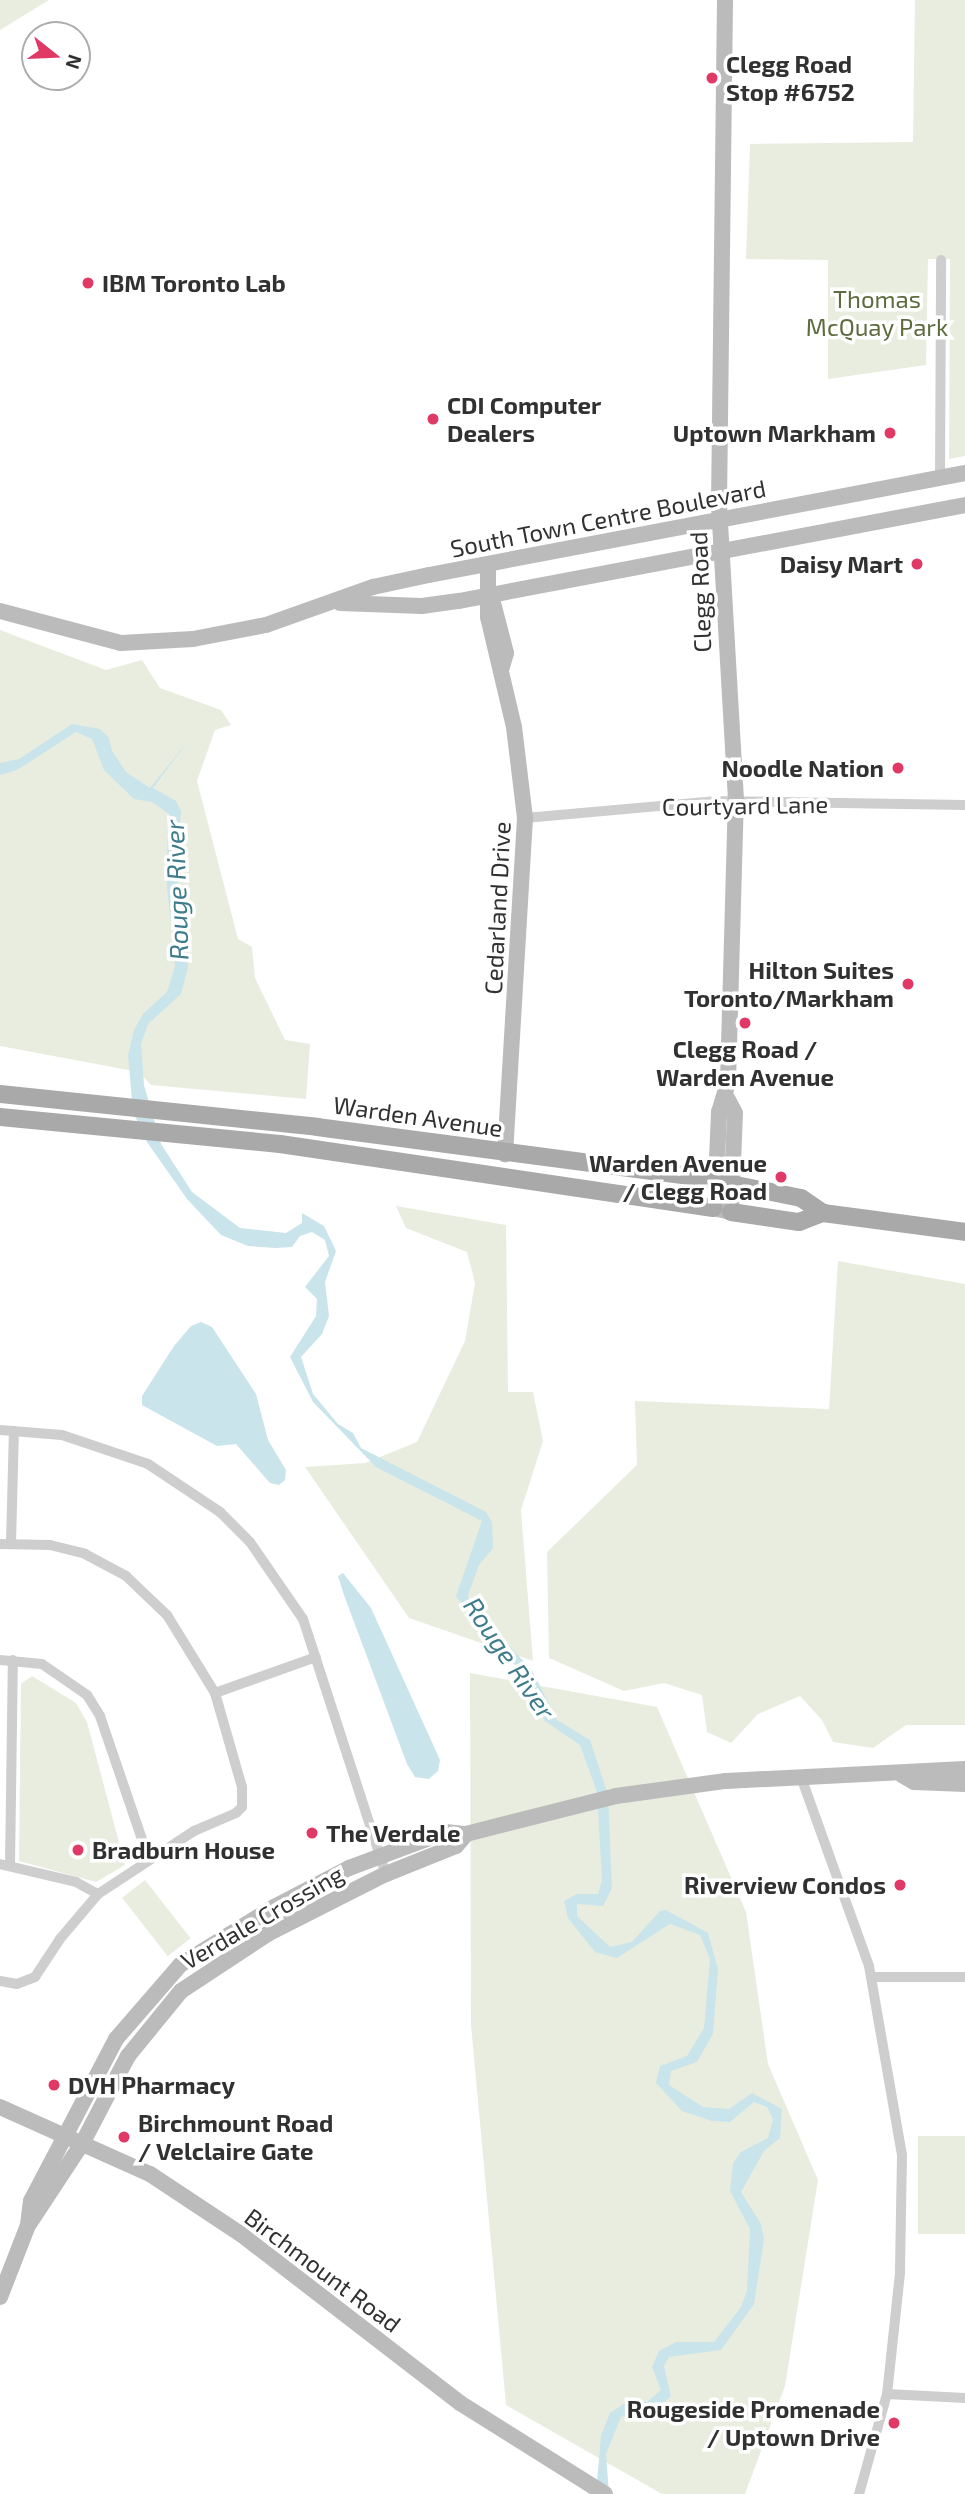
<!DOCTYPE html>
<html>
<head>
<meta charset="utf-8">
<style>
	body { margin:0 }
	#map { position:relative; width:965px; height:2494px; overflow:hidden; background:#fff; font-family:"Exo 2",sans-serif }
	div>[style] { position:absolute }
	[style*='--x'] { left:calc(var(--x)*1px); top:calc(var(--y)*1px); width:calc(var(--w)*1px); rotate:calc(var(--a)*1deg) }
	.green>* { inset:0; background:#e9eddf; transform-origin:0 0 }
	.water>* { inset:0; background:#c9e4ea }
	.street>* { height:10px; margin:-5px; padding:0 5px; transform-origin:5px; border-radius:5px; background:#cecece }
	.secondary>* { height:16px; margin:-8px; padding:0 8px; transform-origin:8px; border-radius:8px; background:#bbb }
	.primary>* { height:18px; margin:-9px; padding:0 9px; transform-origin:9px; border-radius:9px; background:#a9a9a9 }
	.dots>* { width:19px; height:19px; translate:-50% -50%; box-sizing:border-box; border:4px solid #fff; border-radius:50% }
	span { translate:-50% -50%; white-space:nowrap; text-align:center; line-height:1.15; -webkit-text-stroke:7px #fff; paint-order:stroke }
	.poi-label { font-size:24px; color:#313131; font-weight:700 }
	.left { translate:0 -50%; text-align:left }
	.right { translate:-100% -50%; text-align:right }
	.park-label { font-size:24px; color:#5c6c3e }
	.street-label { font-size:24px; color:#313131 }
	.water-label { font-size:26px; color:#3e7c8b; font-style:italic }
	.north { position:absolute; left:21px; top:21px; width:70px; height:70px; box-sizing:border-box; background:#fff; border:2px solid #adadad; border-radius:50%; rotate:108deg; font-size:19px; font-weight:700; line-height:28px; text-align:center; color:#313131 }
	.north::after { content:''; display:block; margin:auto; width:24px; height:32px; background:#e13966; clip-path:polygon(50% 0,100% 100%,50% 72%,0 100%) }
</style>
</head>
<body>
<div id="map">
	<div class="green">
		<div style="clip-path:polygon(0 0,49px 0,0 30px)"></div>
		<div style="clip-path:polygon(915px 0,965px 0,965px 456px,949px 459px,950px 259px,928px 259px,926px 365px,828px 379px,828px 260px,746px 259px,750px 144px,913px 142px)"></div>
		<div style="clip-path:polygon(0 630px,106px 670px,142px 660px,160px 688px,221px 710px,231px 725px,215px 730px,197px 781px,238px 939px,252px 947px,255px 978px,285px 1040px,310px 1044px,306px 1099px,151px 1085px,139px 1072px,0 1046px)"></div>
		<div style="clip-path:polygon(396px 1206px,506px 1225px,508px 1392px,533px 1392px,543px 1441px,521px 1510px,533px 1661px,409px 1618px,305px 1467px,365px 1463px,417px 1442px,465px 1341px,475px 1283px,467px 1252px,406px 1228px)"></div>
		<div style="clip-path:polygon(838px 1261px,965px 1284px,965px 1725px,906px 1725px,873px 1748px,833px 1742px,822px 1720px,800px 1696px,758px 1714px,731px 1743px,707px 1732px,702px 1695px,664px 1683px,624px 1691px,549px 1658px,547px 1552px,637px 1465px,635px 1401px,829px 1409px)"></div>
		<div style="clip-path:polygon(470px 1673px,657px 1707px,746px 1912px,768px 2064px,818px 2180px,785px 2386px,745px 2494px,662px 2494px,506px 2405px,471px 2025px)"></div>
		<div style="clip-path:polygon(32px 1676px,76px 1703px,87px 1722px,125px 1865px,96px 1882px,19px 1861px,21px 1684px)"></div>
		<div style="left:145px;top:1880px;width:74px;height:29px;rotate:52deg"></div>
		<div style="left:918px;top:2136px;width:47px;height:98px"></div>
	</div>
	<div class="water">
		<div style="clip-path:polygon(72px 724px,100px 729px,109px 738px,112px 751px,126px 772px,150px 788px,188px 741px,153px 788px,176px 801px,181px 811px,177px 869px,181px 907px,175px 926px,187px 925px,188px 967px,181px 994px,148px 1024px,141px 1044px,144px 1085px,161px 1144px,192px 1192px,240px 1228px,286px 1233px,302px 1223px,302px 1213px,324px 1226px,336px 1251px,325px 1282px,329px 1316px,322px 1334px,301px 1357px,313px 1394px,338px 1424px,353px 1433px,361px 1448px,486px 1512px,492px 1522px,493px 1548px,479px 1565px,468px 1595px,470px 1604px,532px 1670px,557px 1720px,590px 1740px,608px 1795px,612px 1888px,603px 1906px,577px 1904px,577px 1916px,610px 1947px,632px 1942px,660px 1911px,666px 1910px,708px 1933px,718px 1969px,713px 2034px,697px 2062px,671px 2071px,669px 2085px,703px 2107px,729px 2109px,752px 2093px,782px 2109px,780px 2138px,764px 2151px,741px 2192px,761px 2224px,764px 2239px,754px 2304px,721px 2350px,669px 2357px,664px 2366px,671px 2396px,655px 2411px,648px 2416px,629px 2413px,621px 2417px,606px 2454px,609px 2494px,597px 2482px,601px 2436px,610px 2413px,625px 2403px,647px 2402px,661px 2390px,652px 2367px,659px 2351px,676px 2342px,714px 2342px,741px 2307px,747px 2291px,750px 2229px,730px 2191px,733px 2163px,741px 2152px,768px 2138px,773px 2119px,767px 2107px,754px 2102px,730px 2122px,712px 2121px,682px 2111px,656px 2083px,660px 2066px,687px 2056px,704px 2028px,710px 1959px,700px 1935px,670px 1924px,617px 1958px,595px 1952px,568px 1918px,564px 1901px,577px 1894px,598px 1894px,602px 1880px,597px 1792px,580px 1745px,545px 1721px,521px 1670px,502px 1654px,456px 1596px,482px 1521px,376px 1467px,313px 1402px,290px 1357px,316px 1316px,317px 1299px,305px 1287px,329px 1256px,325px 1240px,312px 1232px,300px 1236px,292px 1247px,275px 1248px,248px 1246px,221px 1235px,187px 1199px,147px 1142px,133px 1112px,128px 1055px,134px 1030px,143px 1014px,167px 992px,175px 966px,166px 876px,169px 814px,152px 802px,134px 799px,104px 770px,92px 739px,76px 732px,17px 770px,0 775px,0 763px,19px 759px)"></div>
		<div style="clip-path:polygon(201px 1322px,212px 1327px,256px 1394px,268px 1440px,286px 1470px,285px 1480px,279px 1485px,270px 1483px,236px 1444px,217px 1446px,142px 1405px,142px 1396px,174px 1346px,191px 1326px)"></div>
		<div style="clip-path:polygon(343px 1573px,371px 1608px,440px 1760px,438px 1771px,429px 1779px,415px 1777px,407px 1764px,344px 1595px,338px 1576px)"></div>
	</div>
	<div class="street">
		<div style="--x:940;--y:477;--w:217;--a:-89.7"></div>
		<div style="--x:525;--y:818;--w:190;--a:-5.1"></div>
		<div style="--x:714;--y:801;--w:251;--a:0.9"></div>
		<div style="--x:713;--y:1208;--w:26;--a:-83"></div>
		<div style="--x:0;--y:1430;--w:62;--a:4.6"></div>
		<div style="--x:62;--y:1435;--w:91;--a:18.6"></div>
		<div style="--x:148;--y:1464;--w:87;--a:33.7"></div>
		<div style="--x:220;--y:1512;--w:42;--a:45"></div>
		<div style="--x:250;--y:1542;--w:93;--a:55.5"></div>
		<div style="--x:303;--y:1619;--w:268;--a:72"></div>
		<div style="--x:11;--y:1543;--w:112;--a:-88.5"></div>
		<div style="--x:0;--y:1544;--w:50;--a:1.1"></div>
		<div style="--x:50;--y:1545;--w:36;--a:14"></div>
		<div style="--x:85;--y:1554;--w:47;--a:28.2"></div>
		<div style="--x:126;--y:1576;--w:57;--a:43.6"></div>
		<div style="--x:167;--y:1615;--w:92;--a:58.4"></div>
		<div style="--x:215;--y:1693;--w:98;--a:74"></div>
		<div style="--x:242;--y:1787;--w:20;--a:90"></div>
		<div style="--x:242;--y:1807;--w:8;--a:135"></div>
		<div style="--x:236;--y:1813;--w:46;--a:156.8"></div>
		<div style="--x:194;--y:1831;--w:115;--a:146.7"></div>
		<div style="--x:98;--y:1894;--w:59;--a:130.2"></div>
		<div style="--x:60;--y:1939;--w:45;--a:123.3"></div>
		<div style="--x:35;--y:1977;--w:19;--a:159"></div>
		<div style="--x:17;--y:1984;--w:17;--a:-170"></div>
		<div style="--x:0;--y:1660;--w:42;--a:5.4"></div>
		<div style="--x:42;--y:1664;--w:55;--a:34.6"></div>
		<div style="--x:87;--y:1695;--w:25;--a:58"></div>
		<div style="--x:100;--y:1716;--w:152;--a:71.2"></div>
		<div style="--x:215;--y:1693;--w:107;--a:-19.6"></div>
		<div style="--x:801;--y:1777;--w:201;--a:70.2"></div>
		<div style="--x:869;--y:1966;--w:192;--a:80.1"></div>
		<div style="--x:902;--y:2155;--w:118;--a:91"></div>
		<div style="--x:900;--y:2273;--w:122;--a:96.1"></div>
		<div style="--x:887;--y:2394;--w:104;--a:105.6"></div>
		<div style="--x:0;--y:1864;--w:78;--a:13.3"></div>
		<div style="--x:76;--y:1882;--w:25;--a:29"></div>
		<div style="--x:10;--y:1866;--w:206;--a:-89.2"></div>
		<div style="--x:871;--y:1977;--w:94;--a:0"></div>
		<div style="--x:887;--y:2394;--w:78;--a:2.9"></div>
	</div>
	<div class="secondary">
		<div style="--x:488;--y:567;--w:50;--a:90"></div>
		<div style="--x:488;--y:617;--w:113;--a:76.7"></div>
		<div style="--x:514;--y:727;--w:92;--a:83.1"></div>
		<div style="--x:525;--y:818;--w:337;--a:93.4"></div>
		<div style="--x:491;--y:595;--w:60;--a:75.5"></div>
		<div style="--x:506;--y:653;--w:15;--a:106"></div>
		<div style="--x:340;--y:603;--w:82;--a:2.1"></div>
		<div style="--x:422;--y:606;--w:37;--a:-8"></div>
		<div style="--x:459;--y:601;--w:515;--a:-10.74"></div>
		<div style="--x:0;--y:611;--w:125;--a:14.8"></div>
		<div style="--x:121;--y:643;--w:72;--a:-3.2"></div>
		<div style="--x:193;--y:639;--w:74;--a:-10.9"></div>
		<div style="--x:266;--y:625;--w:114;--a:-19.6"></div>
		<div style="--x:373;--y:587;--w:57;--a:-12.1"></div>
		<div style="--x:429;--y:575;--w:546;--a:-10.77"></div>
		<div style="--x:716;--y:1182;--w:70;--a:-87.5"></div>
		<div style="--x:719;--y:1112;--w:31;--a:-73"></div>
		<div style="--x:728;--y:1082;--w:282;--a:-88.4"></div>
		<div style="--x:736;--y:800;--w:295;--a:-93.3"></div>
		<div style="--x:719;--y:505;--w:505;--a:-89.32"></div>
		<div style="--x:713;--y:1208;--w:18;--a:13"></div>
		<div style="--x:731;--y:1212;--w:99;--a:-87.7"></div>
		<div style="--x:735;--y:1113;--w:17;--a:-118"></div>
		<div style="--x:902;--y:1775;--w:14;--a:30"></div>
		<div style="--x:914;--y:1782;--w:51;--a:2.2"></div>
		<div style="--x:0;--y:2107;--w:164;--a:24.1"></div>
		<div style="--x:150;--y:2174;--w:110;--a:33.5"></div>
		<div style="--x:242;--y:2235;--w:275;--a:37.6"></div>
		<div style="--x:460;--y:2403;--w:171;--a:32.1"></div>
		<div style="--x:29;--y:2224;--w:98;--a:-56.6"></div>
		<div style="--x:83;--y:2142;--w:97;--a:-62.4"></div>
		<div style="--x:128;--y:2056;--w:84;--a:-50.8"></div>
		<div style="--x:181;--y:1991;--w:105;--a:-33.4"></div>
		<div style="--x:269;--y:1933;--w:131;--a:-26.8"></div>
		<div style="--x:386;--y:1874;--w:75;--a:-21.8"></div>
		<div style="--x:456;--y:1846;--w:16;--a:-50"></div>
		<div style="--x:0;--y:2297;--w:77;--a:-68.7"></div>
		<div style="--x:28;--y:2225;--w:24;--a:-83"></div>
		<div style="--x:31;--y:2201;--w:183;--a:-62.3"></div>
		<div style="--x:116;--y:2039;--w:98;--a:-49.1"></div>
		<div style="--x:180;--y:1965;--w:110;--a:-31.7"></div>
		<div style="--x:274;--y:1907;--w:85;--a:-27.5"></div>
		<div style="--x:349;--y:1868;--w:103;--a:-20.4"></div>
		<div style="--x:446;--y:1832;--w:20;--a:6"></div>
		<div style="--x:466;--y:1834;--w:155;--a:-14.2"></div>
		<div style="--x:616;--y:1796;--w:111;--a:-7.8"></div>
		<div style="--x:726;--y:1781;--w:239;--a:-2.9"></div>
	</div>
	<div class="primary">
		<div style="--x:0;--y:1094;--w:319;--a:5.9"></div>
		<div style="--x:317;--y:1127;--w:382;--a:7.5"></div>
		<div style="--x:696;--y:1177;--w:107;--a:11.3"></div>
		<div style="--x:801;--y:1198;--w:27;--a:34"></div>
		<div style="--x:0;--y:1117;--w:281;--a:5.5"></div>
		<div style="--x:280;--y:1144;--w:438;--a:8.4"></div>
		<div style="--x:731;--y:1212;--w:69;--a:8.4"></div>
		<div style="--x:799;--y:1222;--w:26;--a:-21"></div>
		<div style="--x:823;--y:1213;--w:143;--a:7.6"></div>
	</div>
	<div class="dots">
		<div style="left:712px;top:78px;background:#e13966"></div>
		<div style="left:88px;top:283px;background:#e13966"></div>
		<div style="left:433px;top:419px;background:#e13966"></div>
		<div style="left:890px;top:433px;background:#e13966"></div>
		<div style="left:917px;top:564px;background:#e13966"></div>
		<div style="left:898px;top:768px;background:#e13966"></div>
		<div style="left:908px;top:984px;background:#e13966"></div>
		<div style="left:745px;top:1023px;background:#e13966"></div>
		<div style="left:781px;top:1177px;background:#e13966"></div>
		<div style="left:312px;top:1833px;background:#e13966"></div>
		<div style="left:78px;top:1850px;background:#e13966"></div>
		<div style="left:900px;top:1885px;background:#e13966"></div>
		<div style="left:54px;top:2085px;background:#e13966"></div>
		<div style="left:124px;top:2137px;background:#e13966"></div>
		<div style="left:894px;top:2423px;background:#e13966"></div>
	</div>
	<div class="poi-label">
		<span class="left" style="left:726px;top:78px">Clegg Road<br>Stop #6752</span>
		<span class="left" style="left:102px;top:283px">IBM Toronto Lab</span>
		<span class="left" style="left:447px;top:419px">CDI Computer<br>Dealers</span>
		<span class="right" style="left:876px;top:433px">Uptown Markham</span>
		<span class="right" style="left:903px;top:564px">Daisy Mart</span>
		<span class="right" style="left:884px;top:768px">Noodle Nation</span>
		<span class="right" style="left:894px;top:984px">Hilton Suites<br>Toronto/Markham</span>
		<span style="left:745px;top:1063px">Clegg Road /<br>Warden Avenue</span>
		<span class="right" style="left:767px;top:1177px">Warden Avenue<br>/ Clegg Road</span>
		<span class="left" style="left:326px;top:1833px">The Verdale</span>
		<span class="left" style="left:92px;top:1850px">Bradburn House</span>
		<span class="right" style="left:886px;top:1885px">Riverview Condos</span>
		<span class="left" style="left:68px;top:2085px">DVH Pharmacy</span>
		<span class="left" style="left:138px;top:2137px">Birchmount Road<br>/ Velclaire Gate</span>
		<span class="right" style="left:880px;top:2423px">Rougeside Promenade<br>/ Uptown Drive</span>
	</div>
	<div class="park-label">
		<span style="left:877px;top:313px">Thomas<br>McQuay Park</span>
	</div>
	<div class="street-label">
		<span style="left:608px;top:518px;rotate:-11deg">South Town Centre Boulevard</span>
		<span style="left:700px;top:592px;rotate:-92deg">Clegg Road</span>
		<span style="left:745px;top:805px;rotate:-1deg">Courtyard Lane</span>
		<span style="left:497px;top:908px;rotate:-87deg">Cedarland Drive</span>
		<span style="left:418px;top:1116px;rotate:8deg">Warden Avenue</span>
		<span style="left:262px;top:1917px;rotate:-30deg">Verdale Crossing</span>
		<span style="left:323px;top:2270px;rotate:37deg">Birchmount Road</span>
	</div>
	<div class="water-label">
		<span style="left:176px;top:890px;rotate:-92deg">Rouge River</span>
		<span style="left:510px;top:1658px;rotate:56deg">Rouge River</span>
	</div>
	<div class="north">N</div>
</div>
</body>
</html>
